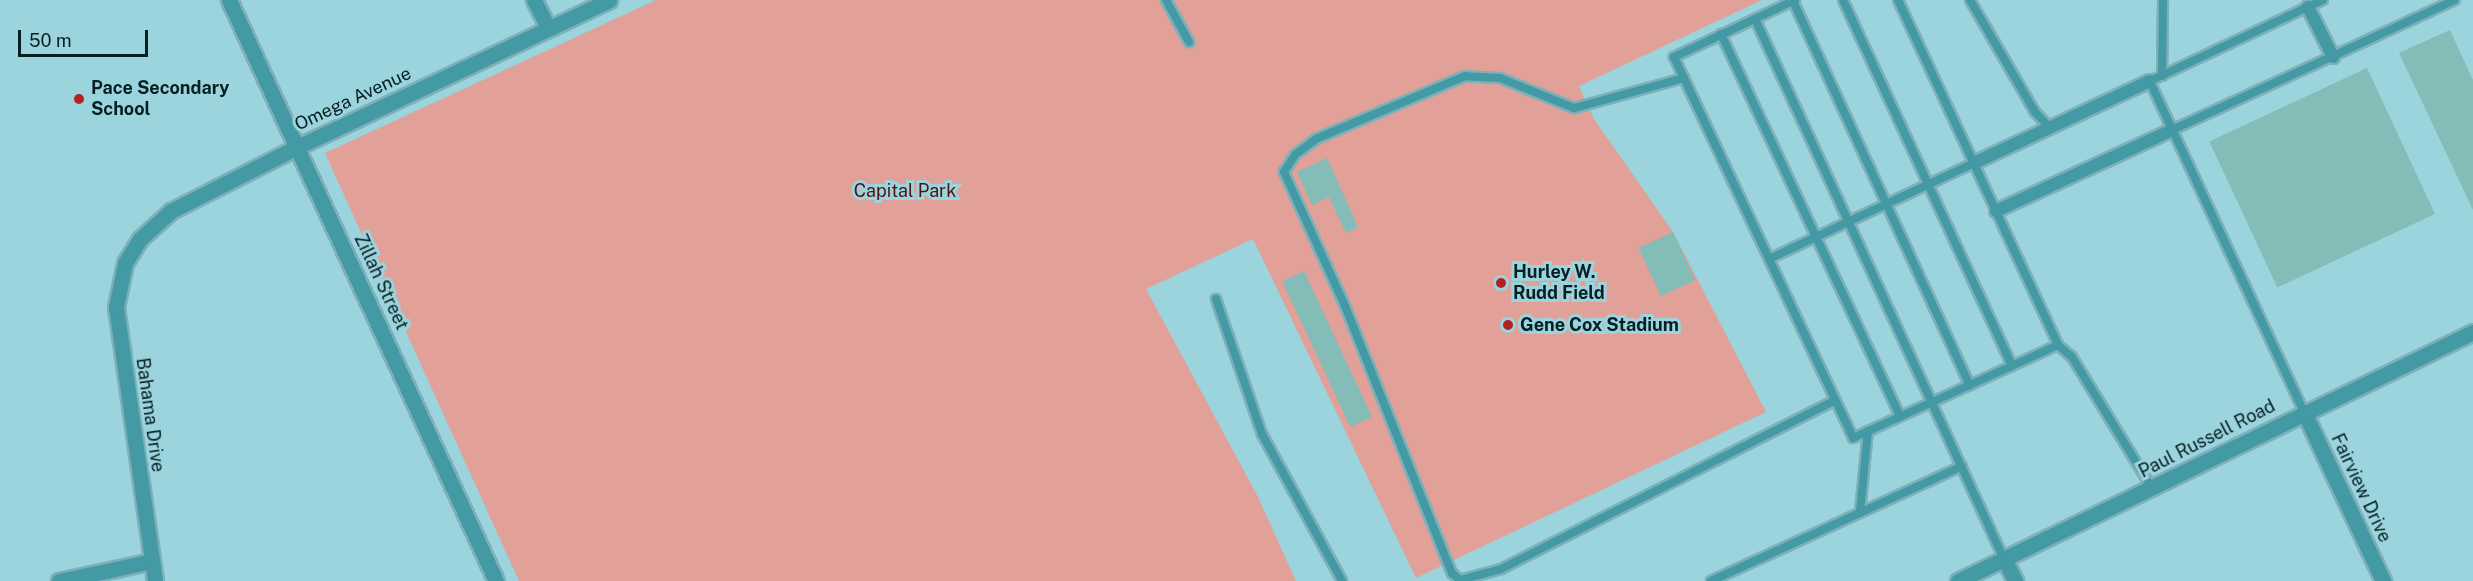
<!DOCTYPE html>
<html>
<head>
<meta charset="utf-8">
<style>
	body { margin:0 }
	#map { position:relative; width:2473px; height:581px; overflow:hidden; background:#9bd4dd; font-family:"Public Sans",sans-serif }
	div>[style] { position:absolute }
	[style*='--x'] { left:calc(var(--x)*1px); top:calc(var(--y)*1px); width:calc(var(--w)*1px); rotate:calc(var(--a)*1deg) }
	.green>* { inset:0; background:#e1a098 }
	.building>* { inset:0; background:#84bdb7; transform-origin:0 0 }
	.roads { filter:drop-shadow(2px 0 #7db0b8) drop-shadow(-2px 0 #7db0b8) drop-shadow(0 2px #7db0b8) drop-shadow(0 -2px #7db0b8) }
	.service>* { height:8px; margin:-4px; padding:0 4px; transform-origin:4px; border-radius:4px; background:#4399a4 }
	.pedestrian>* { height:12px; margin:-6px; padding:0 6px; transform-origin:6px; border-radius:6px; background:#4399a4 }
	.minor>* { height:15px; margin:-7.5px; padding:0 7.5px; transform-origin:7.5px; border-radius:7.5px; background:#4399a4 }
	.tertiary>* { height:15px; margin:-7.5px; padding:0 7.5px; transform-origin:7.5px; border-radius:7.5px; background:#4399a4 }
	.dots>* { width:16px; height:16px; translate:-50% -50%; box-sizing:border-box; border:3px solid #9bd4dd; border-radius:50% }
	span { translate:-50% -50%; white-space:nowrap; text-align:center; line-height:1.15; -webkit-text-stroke:6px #9bd4dd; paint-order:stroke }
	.poi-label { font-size:18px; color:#071f22; font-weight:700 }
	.left { translate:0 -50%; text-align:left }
	.street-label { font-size:18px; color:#071f22 }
	.park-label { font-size:18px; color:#50120f }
	.scale { position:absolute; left:18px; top:30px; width:130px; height:27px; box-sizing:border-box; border:3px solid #071f22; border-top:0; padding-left:8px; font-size:18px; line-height:21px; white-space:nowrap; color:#071f22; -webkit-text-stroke:4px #9bd4dd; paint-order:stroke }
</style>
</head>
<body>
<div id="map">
	<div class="green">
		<div style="clip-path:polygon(656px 0,1762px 0,1579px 86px,1594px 119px,1673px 232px,1766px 412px,1416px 578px,1253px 239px,1146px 289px,1258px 497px,1296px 581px,519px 581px,325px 153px)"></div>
	</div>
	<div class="building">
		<div style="clip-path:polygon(2450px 30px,2473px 80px,2473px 210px,2399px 53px)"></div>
		<div style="left:2367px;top:68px;width:161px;height:174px;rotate:65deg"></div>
		<div style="clip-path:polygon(1327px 158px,1358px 227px,1346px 233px,1329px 197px,1312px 205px,1297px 172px)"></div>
		<div style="left:1673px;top:232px;width:53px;height:38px;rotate:65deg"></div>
		<div style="left:1304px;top:271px;width:161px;height:24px;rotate:65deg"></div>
	</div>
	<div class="roads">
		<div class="service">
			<div style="--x:1166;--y:0;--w:48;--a:61.3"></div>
			<div style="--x:1795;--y:0;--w:134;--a:154.8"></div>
			<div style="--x:1674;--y:57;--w:421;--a:64.8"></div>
			<div style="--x:1853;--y:438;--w:225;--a:-24.4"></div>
			<div style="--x:1843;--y:0;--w:403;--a:65.2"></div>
			<div style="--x:1898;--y:0;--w:380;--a:65.1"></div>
			<div style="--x:2058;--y:345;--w:18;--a:41"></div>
			<div style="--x:2072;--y:357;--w:153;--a:58.6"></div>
			<div style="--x:1970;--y:0;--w:129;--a:59.9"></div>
			<div style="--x:2035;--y:112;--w:22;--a:47"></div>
			<div style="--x:1793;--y:1;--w:423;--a:65.3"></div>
			<div style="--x:1755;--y:19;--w:595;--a:65.25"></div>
			<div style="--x:1721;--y:34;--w:422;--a:64.9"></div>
			<div style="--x:2162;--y:76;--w:76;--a:-89.2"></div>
			<div style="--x:1684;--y:78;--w:114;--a:164.7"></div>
			<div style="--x:1574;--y:108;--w:80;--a:-157.9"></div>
			<div style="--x:1500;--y:78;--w:35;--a:-177"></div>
			<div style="--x:1465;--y:76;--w:162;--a:157.1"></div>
			<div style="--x:1316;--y:139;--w:26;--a:143"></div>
			<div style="--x:1295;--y:155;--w:20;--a:123"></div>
			<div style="--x:1284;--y:172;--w:147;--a:65.5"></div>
			<div style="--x:1345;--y:306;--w:288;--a:68.2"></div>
			<div style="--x:1452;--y:573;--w:11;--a:41"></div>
			<div style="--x:1460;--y:580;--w:42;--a:-15"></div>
			<div style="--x:1501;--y:569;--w:374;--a:-26.8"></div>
			<div style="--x:2172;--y:130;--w:311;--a:-24.7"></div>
			<div style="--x:1769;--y:259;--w:226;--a:-25.1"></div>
			<div style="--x:1216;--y:299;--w:143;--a:71.2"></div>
			<div style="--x:1262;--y:434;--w:167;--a:61.4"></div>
			<div style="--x:2304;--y:412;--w:365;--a:-115"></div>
			<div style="--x:2150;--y:81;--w:191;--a:-25.1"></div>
			<div style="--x:1860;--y:512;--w:81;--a:-84.4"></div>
			<div style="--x:1711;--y:581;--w:276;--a:-24.6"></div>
		</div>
		<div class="pedestrian">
			<div style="--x:2308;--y:7;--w:56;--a:63.4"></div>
			<div style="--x:1974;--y:163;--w:194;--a:-25"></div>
			<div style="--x:1996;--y:211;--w:194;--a:-24.7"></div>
		</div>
		<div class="minor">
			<div style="--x:534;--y:0;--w:31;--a:63"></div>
			<div style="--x:2304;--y:412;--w:187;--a:64.9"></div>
			<div style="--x:2004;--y:559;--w:25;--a:63"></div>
			<div style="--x:59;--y:581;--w:95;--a:-12.1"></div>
			<div style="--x:155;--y:581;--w:277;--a:-98.1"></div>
			<div style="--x:116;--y:307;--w:45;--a:-78.4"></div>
			<div style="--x:125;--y:263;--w:28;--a:-58"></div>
			<div style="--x:140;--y:239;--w:42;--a:-42.1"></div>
			<div style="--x:171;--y:211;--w:141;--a:-26.9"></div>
			<div style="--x:297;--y:147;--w:345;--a:-25.2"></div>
		</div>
		<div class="tertiary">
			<div style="--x:229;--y:0;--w:639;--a:65.32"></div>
			<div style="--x:1958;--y:581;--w:572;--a:-25.8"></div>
		</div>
	</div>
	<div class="dots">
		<div style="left:79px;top:99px;background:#b22221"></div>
		<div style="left:1501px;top:283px;background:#b22221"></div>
		<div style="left:1508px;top:325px;background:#b22221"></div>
	</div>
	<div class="poi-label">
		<span class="left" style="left:91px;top:99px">Pace Secondary<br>School</span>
		<span class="left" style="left:1513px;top:283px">Hurley W.<br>Rudd Field</span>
		<span class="left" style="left:1520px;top:325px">Gene Cox Stadium</span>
	</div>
	<div class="street-label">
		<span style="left:353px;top:99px;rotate:-25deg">Omega Avenue</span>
		<span style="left:381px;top:282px;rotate:65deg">Zillah Street</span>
		<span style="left:150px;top:415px;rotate:82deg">Bahama Drive</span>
		<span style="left:2207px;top:439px;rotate:-27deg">Paul Russell Road</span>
		<span style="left:2361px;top:488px;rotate:65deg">Fairview Drive</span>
	</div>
	<div class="park-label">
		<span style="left:905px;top:191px">Capital Park</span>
	</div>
	<div class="scale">50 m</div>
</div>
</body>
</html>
